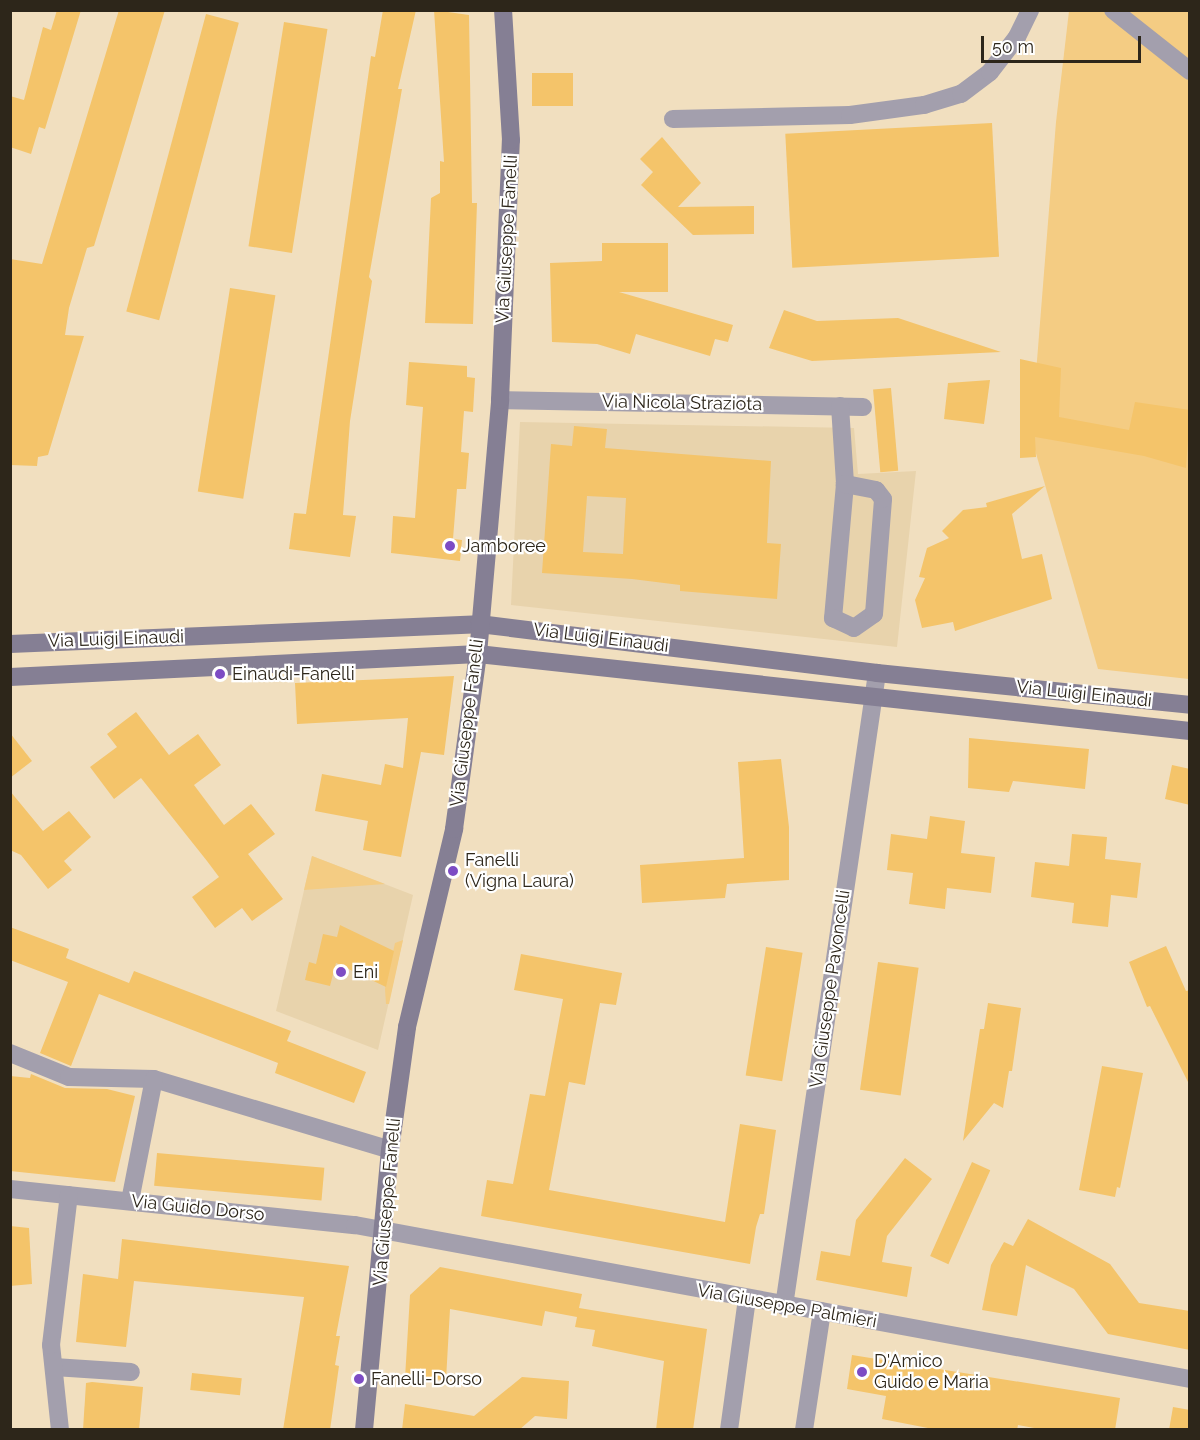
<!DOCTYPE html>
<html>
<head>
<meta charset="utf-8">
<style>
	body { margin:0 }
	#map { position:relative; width:1200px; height:1440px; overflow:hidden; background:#f1dfbf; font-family:Raleway,sans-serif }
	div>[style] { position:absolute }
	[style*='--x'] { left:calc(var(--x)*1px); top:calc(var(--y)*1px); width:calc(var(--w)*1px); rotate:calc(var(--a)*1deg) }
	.built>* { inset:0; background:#e8d3ac }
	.green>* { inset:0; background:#f4cc83 }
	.building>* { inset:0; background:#f4c46a; transform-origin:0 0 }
	.street>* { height:18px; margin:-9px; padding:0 9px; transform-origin:9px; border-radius:9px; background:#a39fad }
	.secondary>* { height:18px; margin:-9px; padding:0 9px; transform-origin:9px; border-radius:9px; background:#857f94 }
	.dots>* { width:16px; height:16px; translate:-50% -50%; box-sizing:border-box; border:3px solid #fff; border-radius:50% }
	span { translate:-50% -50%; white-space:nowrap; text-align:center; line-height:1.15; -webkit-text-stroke:4.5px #fff; paint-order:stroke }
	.street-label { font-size:18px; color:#2d261a }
	.poi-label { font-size:18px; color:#2d261a }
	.left { translate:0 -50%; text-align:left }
	.frame { position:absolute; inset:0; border:12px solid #2d261a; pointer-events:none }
	.scale { position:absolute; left:981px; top:36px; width:160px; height:27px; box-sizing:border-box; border:3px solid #2d261a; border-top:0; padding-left:8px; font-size:18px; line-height:21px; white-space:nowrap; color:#2d261a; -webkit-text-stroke:4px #fff; paint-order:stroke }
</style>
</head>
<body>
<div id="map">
	<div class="built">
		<div style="clip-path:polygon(520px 422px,854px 428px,858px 474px,916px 471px,897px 647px,511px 605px)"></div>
		<div style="clip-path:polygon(312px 856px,413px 895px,378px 1050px,276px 1011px)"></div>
	</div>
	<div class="green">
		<div style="clip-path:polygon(1069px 11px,1189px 11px,1189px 679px,1098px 669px,1031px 436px,1056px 122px)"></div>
		<div style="clip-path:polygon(312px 856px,385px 884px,304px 890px)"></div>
		<div style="clip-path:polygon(403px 940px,389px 1004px,386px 1004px,385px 989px,393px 952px,395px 943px)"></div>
	</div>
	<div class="building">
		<div style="clip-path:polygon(57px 10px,81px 10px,45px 129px,39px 127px,31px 154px,10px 147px,10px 96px,24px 100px,43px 27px,51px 30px)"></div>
		<div style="clip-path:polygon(119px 10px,165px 10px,94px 246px,87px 248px,69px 308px,65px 335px,84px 336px,48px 455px,38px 457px,37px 466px,10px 465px,10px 259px,42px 264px)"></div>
		<div style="clip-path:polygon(383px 10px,416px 10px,398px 89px,402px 89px,369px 277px,372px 281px,350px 421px,343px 515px,356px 516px,350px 557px,289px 549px,294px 513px,306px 514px,371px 56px,375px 57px)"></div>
		<div style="clip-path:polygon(434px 10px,469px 15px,472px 203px,477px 203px,473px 324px,425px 323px,431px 198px,440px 193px,440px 161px,444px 162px)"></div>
		<div style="left:206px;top:14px;width:34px;height:308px;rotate:15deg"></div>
		<div style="left:284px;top:22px;width:44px;height:227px;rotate:9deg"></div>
		<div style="left:573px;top:73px;width:33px;height:41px;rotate:90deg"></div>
		<div style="left:992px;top:123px;width:134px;height:207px;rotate:87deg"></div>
		<div style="clip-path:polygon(662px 137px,701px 183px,678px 207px,754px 206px,754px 234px,693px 235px,641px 185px,653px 172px,640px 159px)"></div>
		<div style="clip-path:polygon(602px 243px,668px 243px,668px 292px,619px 292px,733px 325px,728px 342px,715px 339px,710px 356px,636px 334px,630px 354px,597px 344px,552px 342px,550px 263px,602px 261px)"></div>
		<div style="left:230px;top:288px;width:46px;height:206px;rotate:9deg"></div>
		<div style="clip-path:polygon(784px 310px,817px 321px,898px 318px,1001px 352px,812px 361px,769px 348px)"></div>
		<div style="clip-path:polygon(1020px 359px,1061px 368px,1059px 417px,1129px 430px,1135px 402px,1190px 410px,1186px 468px,1144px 456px,1035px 437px,1036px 457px,1020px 458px)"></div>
		<div style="clip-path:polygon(409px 362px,467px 366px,467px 377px,475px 378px,473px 412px,464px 411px,461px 452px,469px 453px,466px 489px,457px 489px,453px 539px,462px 540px,460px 561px,391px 553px,393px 516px,415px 518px,423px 407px,406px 405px)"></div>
		<div style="clip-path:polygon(990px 380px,984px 424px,944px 419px,948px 383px)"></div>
		<div style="left:891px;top:388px;width:83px;height:18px;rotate:85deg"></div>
		<div style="clip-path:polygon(evenodd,574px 426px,607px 429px,605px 448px,771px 461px,767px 543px,781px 544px,777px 599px,680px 591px,680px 585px,632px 579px,542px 573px,551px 444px,572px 446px,574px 426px,587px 496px,626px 498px,623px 554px,583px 552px,587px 496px)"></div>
		<div style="clip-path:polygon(1045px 486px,1012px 514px,1022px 559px,1042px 554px,1052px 599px,955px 631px,953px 622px,922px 628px,915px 600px,925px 578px,919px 577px,927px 548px,949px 538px,942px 531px,963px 510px,987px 507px,986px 503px)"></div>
		<div style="clip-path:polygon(454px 676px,444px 755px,421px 752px,401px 857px,363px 850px,368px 821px,315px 811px,322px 774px,381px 785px,385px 764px,403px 768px,408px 718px,297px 724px,295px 683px)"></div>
		<div style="clip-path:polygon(136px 712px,169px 755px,198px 734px,221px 765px,194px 785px,224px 825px,251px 804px,275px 834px,248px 854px,283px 899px,252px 921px,242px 908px,215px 928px,192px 897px,219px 877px,207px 861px,141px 778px,114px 799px,90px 767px,117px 747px,107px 734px)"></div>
		<div style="clip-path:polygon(10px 733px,32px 761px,10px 778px)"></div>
		<div style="clip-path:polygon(969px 738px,1089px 749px,1085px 789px,1013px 781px,1009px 792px,968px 788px)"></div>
		<div style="clip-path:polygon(781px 759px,789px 827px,789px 880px,727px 884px,725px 898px,642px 903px,640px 865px,744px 858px,738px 762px)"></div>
		<div style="clip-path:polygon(1172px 765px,1190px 769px,1190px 805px,1165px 799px)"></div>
		<div style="clip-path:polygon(10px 791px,43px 831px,69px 811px,91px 837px,64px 861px,72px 870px,48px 889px,21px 855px,10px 850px)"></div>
		<div style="clip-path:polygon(930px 816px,965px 821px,961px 853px,995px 857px,991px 893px,947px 888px,945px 909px,909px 904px,913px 873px,887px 870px,891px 834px,927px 839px)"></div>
		<div style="clip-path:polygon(1072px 834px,1107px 837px,1105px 859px,1141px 863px,1137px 898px,1111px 895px,1108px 927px,1072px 923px,1074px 903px,1031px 897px,1035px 862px,1069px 866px)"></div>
		<div style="clip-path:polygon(340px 925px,394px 951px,386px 987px,336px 963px,330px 986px,305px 980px,309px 962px,316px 964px,323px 934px,337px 937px)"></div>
		<div style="clip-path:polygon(10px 927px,69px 949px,66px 958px,129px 983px,134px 971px,291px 1031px,287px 1041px,366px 1072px,354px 1103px,275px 1073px,278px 1063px,99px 994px,71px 1066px,40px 1053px,68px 982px,10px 960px)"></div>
		<div style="clip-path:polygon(1166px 946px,1186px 991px,1190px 990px,1190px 1086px,1150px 1006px,1147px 1007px,1129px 962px)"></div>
		<div style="left:766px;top:947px;width:37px;height:130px;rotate:9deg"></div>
		<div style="clip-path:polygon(521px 954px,622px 973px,616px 1005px,600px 1003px,585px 1085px,569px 1082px,549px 1190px,725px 1222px,740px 1124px,776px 1130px,764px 1214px,760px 1214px,756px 1227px,750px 1264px,481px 1216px,487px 1180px,513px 1184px,530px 1094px,545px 1096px,563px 999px,514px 990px)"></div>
		<div style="left:878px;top:962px;width:41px;height:129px;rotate:8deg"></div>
		<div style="clip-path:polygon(988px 1003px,1021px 1008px,1012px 1071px,1009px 1071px,1003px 1108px,994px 1103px,963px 1141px,980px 1029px,984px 1029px)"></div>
		<div style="clip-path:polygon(1102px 1066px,1143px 1073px,1120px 1188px,1117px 1187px,1115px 1197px,1079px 1190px)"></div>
		<div style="clip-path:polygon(31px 1074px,65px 1088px,107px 1089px,135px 1096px,115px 1182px,10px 1171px,10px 1076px,30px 1078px)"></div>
		<div style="left:157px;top:1153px;width:168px;height:33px;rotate:5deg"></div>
		<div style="clip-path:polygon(905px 1158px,932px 1179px,887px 1236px,882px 1262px,912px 1267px,907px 1297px,816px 1280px,821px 1251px,850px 1256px,856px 1220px)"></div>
		<div style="left:972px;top:1162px;width:20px;height:103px;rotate:24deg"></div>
		<div style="clip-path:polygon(1028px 1219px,1110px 1264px,1139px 1303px,1190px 1311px,1190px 1350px,1108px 1334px,1074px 1289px,1026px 1265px,1017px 1316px,982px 1310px,991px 1265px,1004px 1242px,1013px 1246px)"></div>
		<div style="clip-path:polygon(10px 1226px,29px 1228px,32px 1284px,10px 1286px)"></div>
		<div style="clip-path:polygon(122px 1239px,349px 1266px,336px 1336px,340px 1336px,335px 1365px,339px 1366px,330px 1430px,283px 1430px,304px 1297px,134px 1281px,126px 1347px,76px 1342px,83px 1274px,118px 1279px)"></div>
		<div style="clip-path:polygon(440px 1267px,582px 1294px,579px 1308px,707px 1329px,693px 1430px,656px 1430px,664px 1361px,592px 1346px,595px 1330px,575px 1327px,577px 1317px,545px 1311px,542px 1326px,450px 1309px,446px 1380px,405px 1378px,410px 1295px)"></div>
		<div style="clip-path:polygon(852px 1355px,1120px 1398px,1115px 1430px,1045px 1430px,1018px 1425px,1017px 1430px,938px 1430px,882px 1419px,886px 1396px,847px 1389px)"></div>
		<div style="left:192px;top:1373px;width:50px;height:17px;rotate:6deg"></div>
		<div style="clip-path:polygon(522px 1377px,569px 1381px,567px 1419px,535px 1416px,519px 1430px,402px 1430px,405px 1404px,474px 1416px)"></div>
		<div style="clip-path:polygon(92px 1382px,143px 1387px,139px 1430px,83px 1430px,86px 1383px)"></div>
		<div style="clip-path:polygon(1173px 1407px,1190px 1410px,1190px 1430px,1169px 1430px)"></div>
	</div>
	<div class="street">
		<div style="--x:1113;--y:10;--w:98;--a:38.4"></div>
		<div style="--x:673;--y:119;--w:177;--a:-1.3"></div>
		<div style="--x:850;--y:115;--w:75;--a:-7.7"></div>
		<div style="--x:924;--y:105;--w:39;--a:-17"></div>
		<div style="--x:961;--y:94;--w:36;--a:-37"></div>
		<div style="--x:990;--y:72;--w:44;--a:-52.4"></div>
		<div style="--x:1017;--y:37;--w:30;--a:-64"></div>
		<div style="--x:500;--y:400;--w:363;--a:1.1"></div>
		<div style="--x:840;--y:406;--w:78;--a:86.3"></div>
		<div style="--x:845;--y:484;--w:135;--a:95.1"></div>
		<div style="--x:833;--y:618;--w:23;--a:25"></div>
		<div style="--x:854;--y:628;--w:24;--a:-35"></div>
		<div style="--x:874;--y:614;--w:115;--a:-85.5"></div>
		<div style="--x:883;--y:499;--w:11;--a:-128"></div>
		<div style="--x:876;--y:490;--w:32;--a:-169"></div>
		<div style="--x:10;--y:1053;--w:64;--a:22.1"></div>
		<div style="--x:69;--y:1077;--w:85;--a:1.3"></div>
		<div style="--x:154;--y:1079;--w:246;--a:16.7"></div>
		<div style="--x:10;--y:1189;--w:347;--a:6"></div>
		<div style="--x:355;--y:1225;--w:849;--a:10.45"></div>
		<div style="--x:130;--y:1201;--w:124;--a:-78.9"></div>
		<div style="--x:784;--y:1306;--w:640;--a:-81.64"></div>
		<div style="--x:54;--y:1367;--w:77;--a:3.7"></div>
		<div style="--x:60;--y:1430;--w:85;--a:-96"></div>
		<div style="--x:51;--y:1345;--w:151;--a:-83.2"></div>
		<div style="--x:729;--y:1430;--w:132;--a:-82.2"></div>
		<div style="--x:804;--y:1430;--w:120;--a:-81.4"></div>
	</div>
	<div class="secondary">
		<div style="--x:10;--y:644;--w:469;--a:-2.4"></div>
		<div style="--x:479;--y:624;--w:401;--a:7"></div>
		<div style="--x:877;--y:673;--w:315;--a:5.8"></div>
		<div style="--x:10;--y:677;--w:469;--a:-2.8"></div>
		<div style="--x:478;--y:654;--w:716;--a:6.17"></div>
		<div style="--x:364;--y:1430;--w:281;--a:-84.7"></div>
		<div style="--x:390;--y:1150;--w:124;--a:-82.1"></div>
		<div style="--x:407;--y:1027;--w:204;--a:-76.6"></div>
		<div style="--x:454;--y:829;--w:177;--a:-82.2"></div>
		<div style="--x:478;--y:654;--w:255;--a:-85"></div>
		<div style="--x:500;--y:400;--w:260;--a:-87.6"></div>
		<div style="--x:511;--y:140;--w:130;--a:-93.5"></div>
	</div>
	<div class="dots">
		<div style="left:450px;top:546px;background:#7d4cc4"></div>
		<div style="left:220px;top:674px;background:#7d4cc4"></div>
		<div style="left:453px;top:871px;background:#7d4cc4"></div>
		<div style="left:341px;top:972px;background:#7d4cc4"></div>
		<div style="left:862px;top:1372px;background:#7d4cc4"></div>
		<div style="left:359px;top:1379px;background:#7d4cc4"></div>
	</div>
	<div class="street-label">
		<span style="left:507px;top:239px;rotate:-87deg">Via Giuseppe Fanelli</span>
		<span style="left:682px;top:403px;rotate:1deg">Via Nicola Straziota</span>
		<span style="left:601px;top:638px;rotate:7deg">Via Luigi Einaudi</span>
		<span style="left:116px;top:639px;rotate:-2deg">Via Luigi Einaudi</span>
		<span style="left:1084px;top:694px;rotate:6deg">Via Luigi Einaudi</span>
		<span style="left:467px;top:723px;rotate:-83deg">Via Giuseppe Fanelli</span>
		<span style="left:830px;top:989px;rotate:-82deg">Via Giuseppe Pavoncelli</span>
		<span style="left:387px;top:1202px;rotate:-85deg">Via Giuseppe Fanelli</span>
		<span style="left:198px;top:1208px;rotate:6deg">Via Guido Dorso</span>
		<span style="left:787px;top:1306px;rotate:10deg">Via Giuseppe Palmieri</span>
	</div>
	<div class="poi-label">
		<span class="left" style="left:462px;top:546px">Jamboree</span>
		<span class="left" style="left:232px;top:674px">Einaudi-Fanelli</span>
		<span class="left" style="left:465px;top:871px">Fanelli<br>(Vigna Laura)</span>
		<span class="left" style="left:353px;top:972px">Eni</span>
		<span class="left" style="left:874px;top:1372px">D'Amico<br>Guido e Maria</span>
		<span class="left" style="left:371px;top:1379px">Fanelli-Dorso</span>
	</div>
	<div class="frame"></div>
	<div class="scale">50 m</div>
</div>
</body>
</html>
